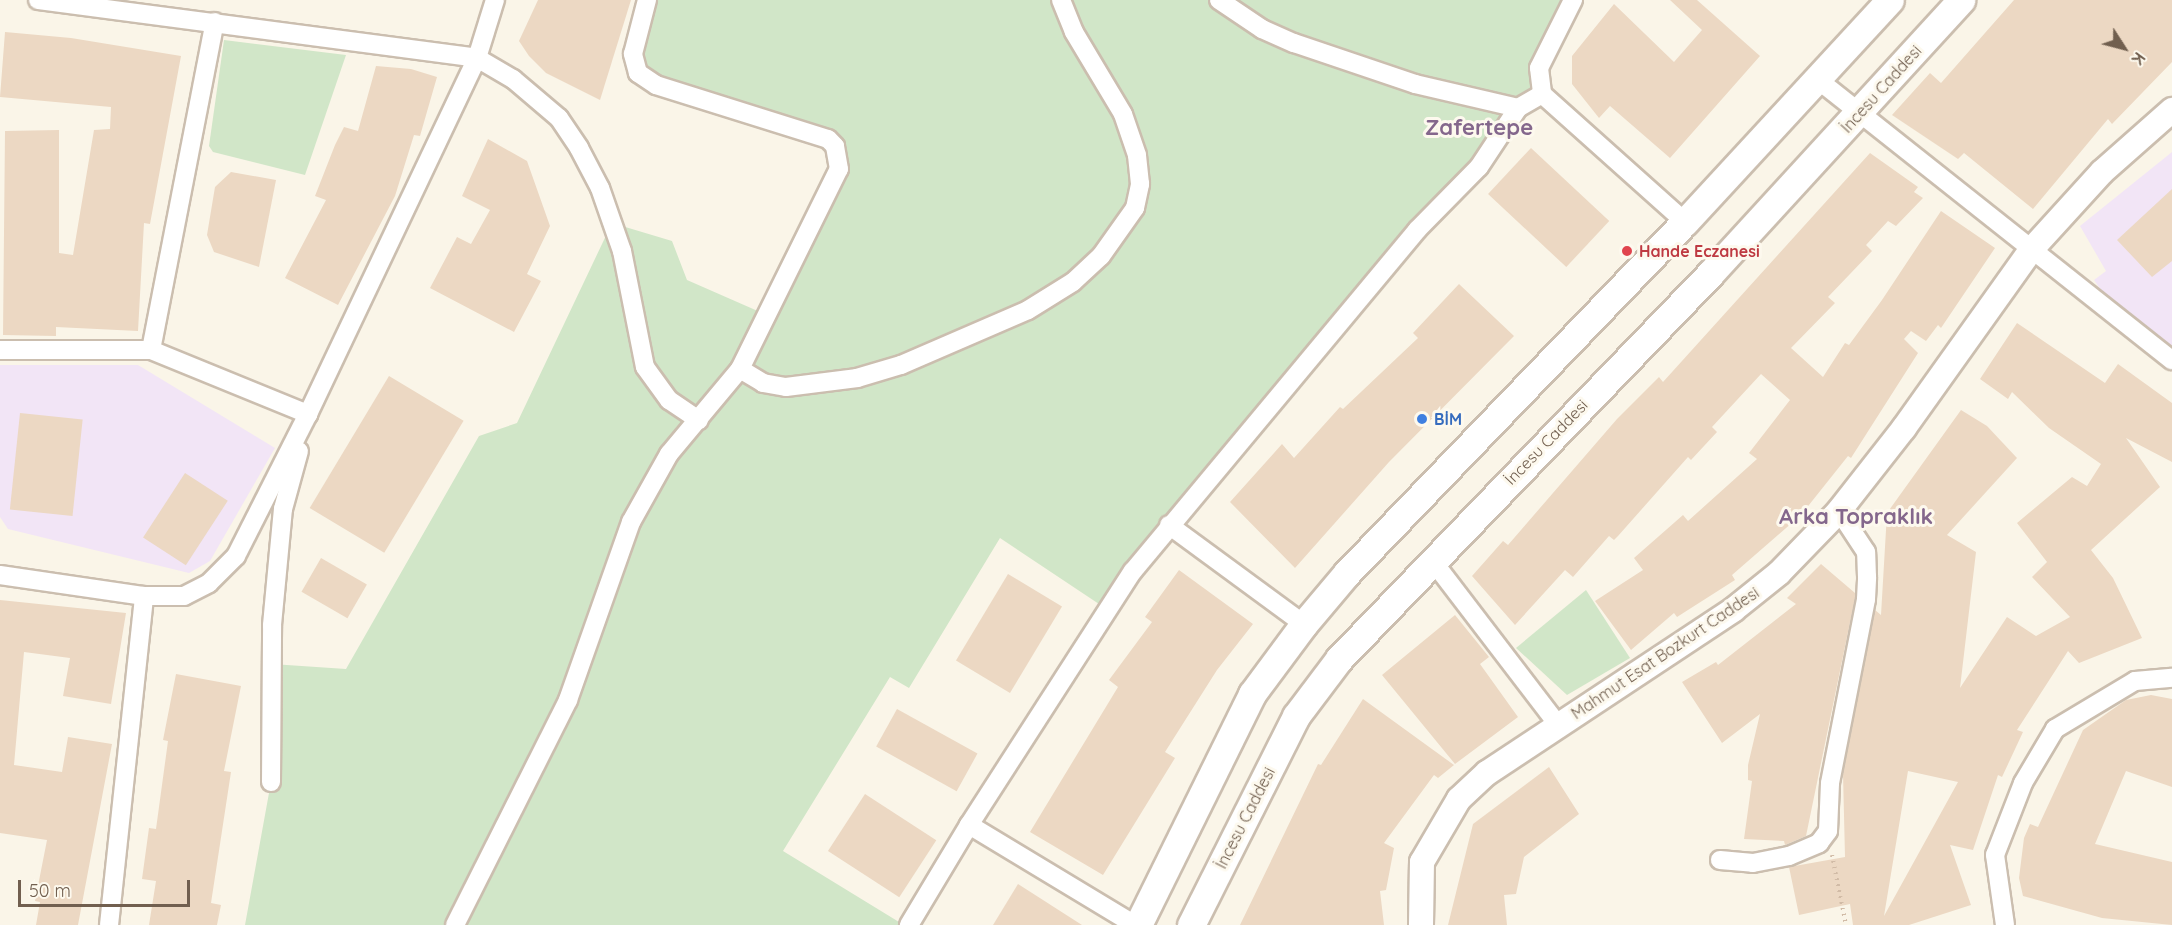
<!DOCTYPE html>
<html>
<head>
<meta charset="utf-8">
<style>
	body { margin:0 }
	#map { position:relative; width:2172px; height:925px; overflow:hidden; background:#faf5e8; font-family:Quicksand,sans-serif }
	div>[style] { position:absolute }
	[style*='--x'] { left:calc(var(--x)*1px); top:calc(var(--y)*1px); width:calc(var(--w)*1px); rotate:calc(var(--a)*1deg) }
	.education>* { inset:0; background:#f2e5f6 }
	.green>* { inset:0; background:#d1e6c8 }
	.building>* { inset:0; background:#ecd8c3; transform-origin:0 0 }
	.path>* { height:4px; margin-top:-2px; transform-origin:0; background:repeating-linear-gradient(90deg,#d1bba6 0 1.5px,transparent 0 6px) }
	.roads { filter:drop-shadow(2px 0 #cbbeaf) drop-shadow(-2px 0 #cbbeaf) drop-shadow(0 2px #cbbeaf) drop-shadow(0 -2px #cbbeaf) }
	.minor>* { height:18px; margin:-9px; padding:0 9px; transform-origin:9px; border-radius:9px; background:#fff }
	.tertiary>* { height:24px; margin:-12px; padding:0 12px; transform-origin:12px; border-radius:12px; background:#fff }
	.secondary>* { height:27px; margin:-13.5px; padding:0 13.5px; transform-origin:13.5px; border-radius:13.5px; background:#fff }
	.dots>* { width:16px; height:16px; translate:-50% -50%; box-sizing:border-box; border:3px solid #fdf9ee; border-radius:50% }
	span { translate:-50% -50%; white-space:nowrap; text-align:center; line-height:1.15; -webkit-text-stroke:6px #fdf9ee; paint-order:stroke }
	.street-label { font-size:16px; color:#715f4f }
	.health-label { font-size:16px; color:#be3a42; font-weight:700 }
	.left { translate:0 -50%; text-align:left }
	.shop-label { font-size:16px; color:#366cbe; font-weight:700 }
	.district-label { font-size:22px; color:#84678c; font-weight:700 }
	.north { position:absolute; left:2094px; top:18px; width:60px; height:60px; -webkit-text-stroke:4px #fdf9ee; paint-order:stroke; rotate:126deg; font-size:16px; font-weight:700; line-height:24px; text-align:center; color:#715f4f }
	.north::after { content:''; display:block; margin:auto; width:21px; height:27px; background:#715f4f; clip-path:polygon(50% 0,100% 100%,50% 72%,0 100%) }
	.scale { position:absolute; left:18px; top:880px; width:172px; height:27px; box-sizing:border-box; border:3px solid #715f4f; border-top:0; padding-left:8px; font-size:18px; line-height:21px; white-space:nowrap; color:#715f4f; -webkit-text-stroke:4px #fdf9ee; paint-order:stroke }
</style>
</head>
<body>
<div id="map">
	<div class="education">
		<div style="clip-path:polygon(2172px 152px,2172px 349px,2106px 297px,2094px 280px,2106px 271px,2080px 226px)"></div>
		<div style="clip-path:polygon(0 365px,138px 365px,275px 448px,210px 561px,189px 573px,8px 529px,0 517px)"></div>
	</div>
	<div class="green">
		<div style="clip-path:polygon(647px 0,1573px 0,1557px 26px,1542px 94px,1518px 108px,1108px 610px,1000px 538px,909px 688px,890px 677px,783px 851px,899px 922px,898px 925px,245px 925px,271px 782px,272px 664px,346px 669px,479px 436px,517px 423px,612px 223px,672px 241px,687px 280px,767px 315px,839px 169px,835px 146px,638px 73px)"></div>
		<div style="clip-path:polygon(224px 40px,346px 55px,305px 175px,213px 152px,209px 146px)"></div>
		<div style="clip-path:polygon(1586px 590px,1630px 658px,1567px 695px,1516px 648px)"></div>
	</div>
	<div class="building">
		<div style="clip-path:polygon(538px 0,631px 0,600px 100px,546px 73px,529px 56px,519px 41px)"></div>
		<div style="clip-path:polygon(1670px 0,1697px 0,1760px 56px,1670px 158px,1610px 106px,1599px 118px,1572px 84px,1572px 56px,1614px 4px,1674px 62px,1702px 30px)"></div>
		<div style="clip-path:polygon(2014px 0,2172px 0,2172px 62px,2112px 124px,2108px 119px,2033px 209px,1964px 153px,1958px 159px,1892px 115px,1930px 73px,1941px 83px)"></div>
		<div style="clip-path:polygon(5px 32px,71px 38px,181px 56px,150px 224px,144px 223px,138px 331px,56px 327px,56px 336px,3px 335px,5px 131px,59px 130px,59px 253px,73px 255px,94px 130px,110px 129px,111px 107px,0 97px)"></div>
		<div style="clip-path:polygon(376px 66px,411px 69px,437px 77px,420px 136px,414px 135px,395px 196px,338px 305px,285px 278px,326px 200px,315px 196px,335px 145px,344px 127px,358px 131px)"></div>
		<div style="clip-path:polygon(488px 139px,527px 161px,550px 226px,527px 274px,541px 281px,514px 332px,430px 288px,457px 237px,471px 244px,490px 210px,462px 196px)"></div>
		<div style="left:1531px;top:148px;width:107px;height:63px;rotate:43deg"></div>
		<div style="clip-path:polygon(1870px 153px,1918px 187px,1914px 192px,1923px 198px,1896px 226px,1888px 221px,1866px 245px,1872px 251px,1828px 297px,1835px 303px,1791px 348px,1823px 377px,1845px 343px,1849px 345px,1882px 300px,1941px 211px,1995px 248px,1941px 328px,1938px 325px,1926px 341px,1911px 331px,1904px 339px,1918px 353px,1851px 458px,1848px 456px,1801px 515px,1732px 575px,1735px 580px,1677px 617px,1674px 613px,1631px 650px,1595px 601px,1643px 570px,1634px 558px,1683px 515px,1688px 521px,1757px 459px,1749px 453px,1790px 400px,1761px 374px,1712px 427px,1717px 432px,1691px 460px,1688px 457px,1618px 536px,1614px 540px,1609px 536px,1573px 577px,1565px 570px,1515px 625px,1472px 576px,1503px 541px,1508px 545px,1617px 419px,1659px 377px,1663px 382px)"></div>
		<div style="clip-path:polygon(231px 172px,276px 180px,259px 267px,214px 252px,207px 235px,215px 187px)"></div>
		<div style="clip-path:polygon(2172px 189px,2172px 261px,2152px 277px,2117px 240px)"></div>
		<div style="clip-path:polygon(1459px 284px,1514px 336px,1389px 462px,1295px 568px,1230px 502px,1282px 444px,1294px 458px,1340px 407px,1343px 409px,1418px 338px,1413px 333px)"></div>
		<div style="clip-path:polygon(evenodd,2017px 323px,2105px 383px,2118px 364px,2172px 403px,2172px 462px,2126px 438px,2160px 487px,2091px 550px,2113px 578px,2142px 638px,2079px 663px,2068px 651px,2017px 730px,2023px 732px,2002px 777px,1998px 775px,1973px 850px,1950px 845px,1971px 905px,1909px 925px,1853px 925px,1850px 904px,1799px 915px,1789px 867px,1845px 857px,1843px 774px,1875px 610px,1881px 615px,1887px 513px,1961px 410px,1987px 426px,2017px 458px,1947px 535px,1976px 552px,1960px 688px,2007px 617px,2036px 636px,2070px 617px,2032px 577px,2047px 562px,2017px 523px,2072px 477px,2087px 486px,2101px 464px,2049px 428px,2012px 392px,2008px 399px,1980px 379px,2017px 323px,1908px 771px,1958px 782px,1884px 916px,1908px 771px)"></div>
		<div style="left:389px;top:376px;width:87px;height:154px;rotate:31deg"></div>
		<div style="left:20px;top:413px;width:63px;height:97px;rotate:6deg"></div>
		<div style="left:185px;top:473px;width:51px;height:77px;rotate:33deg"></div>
		<div style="left:321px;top:558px;width:53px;height:39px;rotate:30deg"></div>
		<div style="clip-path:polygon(1821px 564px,1855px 593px,1855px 598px,1806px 836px,1785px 845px,1784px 841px,1744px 839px,1752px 781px,1748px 780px,1748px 765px,1760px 714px,1722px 743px,1682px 682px,1716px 662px,1718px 665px,1796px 604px,1787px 598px)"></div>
		<div style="clip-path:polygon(1179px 570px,1253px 624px,1217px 670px,1165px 752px,1175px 758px,1103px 875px,1030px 832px,1118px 687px,1109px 680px,1152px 622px,1145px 617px)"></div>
		<div style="left:1008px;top:574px;width:63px;height:101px;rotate:31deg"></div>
		<div style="clip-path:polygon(0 600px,126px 613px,111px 704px,63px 696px,70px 658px,24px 652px,14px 765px,62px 772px,68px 737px,112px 744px,78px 925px,36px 925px,40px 902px,35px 901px,47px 840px,0 833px)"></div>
		<div style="clip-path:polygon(1455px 615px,1489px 657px,1480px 664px,1518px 717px,1455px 764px,1382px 675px)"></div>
		<div style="clip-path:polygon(176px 674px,241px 686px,224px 771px,231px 772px,211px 903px,221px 905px,217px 925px,149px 925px,156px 881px,142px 879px,149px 828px,156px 829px,168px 741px,163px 740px)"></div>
		<div style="clip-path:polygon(2151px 695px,2172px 699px,2172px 787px,2126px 771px,2095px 844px,2172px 862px,2172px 925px,2102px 918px,2023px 896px,2019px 878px,2024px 838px,2030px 824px,2038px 827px,2083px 730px,2126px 700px)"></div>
		<div style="clip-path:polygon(1363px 699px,1454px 765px,1438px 778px,1434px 775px,1384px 843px,1394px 848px,1386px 890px,1380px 891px,1384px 925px,1240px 925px,1318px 764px,1321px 765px)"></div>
		<div style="left:897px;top:709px;width:92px;height:43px;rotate:29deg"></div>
		<div style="clip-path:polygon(1549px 767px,1579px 814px,1524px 857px,1516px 894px,1504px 895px,1507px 925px,1448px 925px,1473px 824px)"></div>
		<div style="left:865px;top:794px;width:85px;height:68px;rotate:33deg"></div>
		<div style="clip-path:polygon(1018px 884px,1082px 925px,993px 925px)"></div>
	</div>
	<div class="path">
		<div style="--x:1832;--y:855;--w:71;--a:78.7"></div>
	</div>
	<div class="roads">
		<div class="minor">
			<div style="--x:38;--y:0;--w:443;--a:7.5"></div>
			<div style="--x:477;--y:58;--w:42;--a:30.3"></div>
			<div style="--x:513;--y:79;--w:60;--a:40.3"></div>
			<div style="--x:559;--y:118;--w:36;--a:56"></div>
			<div style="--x:579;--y:148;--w:45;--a:62.3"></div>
			<div style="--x:600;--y:188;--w:67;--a:70.8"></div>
			<div style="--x:622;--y:251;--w:118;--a:78.8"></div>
			<div style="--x:645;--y:367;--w:41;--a:54"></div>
			<div style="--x:669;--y:400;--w:36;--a:34"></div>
			<div style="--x:1219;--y:0;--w:52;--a:34"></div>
			<div style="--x:1262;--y:29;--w:35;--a:24"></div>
			<div style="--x:1294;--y:43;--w:128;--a:18.7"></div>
			<div style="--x:1415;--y:84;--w:106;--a:13.1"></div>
			<div style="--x:1518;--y:108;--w:28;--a:-30"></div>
			<div style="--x:1573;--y:0;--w:76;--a:116.6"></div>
			<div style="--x:1539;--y:68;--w:26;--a:83"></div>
			<div style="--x:1542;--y:94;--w:192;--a:41.8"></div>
			<div style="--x:1817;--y:79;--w:453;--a:38.4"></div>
			<div style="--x:0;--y:350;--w:151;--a:0"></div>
			<div style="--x:151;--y:350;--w:170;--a:22.2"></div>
			<div style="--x:151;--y:350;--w:334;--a:-79"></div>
			<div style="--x:740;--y:369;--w:27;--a:31"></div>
			<div style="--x:763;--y:383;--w:23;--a:10"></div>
			<div style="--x:786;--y:387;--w:72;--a:-7.2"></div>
			<div style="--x:857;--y:378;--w:46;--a:-16.5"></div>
			<div style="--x:901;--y:365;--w:138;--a:-23.4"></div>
			<div style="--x:1028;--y:310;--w:53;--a:-31.9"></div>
			<div style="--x:1073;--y:282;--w:38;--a:-43"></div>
			<div style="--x:1101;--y:256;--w:59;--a:-54.7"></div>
			<div style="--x:1135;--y:208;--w:25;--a:-78"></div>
			<div style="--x:1140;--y:184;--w:29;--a:-96"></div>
			<div style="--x:1137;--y:155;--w:43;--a:-108.9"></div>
			<div style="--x:1123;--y:114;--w:96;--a:-120.9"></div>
			<div style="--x:1074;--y:32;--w:35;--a:-112"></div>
			<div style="--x:1169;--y:525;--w:167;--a:36.3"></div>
			<div style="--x:1432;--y:560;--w:208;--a:52.6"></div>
			<div style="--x:0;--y:575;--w:146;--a:8.3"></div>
			<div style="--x:144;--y:596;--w:40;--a:0"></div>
			<div style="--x:184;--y:596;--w:28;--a:-27"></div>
			<div style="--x:209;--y:583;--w:38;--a:-45"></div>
			<div style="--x:236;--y:556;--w:159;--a:-63.1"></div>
			<div style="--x:308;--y:414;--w:394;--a:-64.6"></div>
			<div style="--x:477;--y:58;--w:61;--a:-72.8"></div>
			<div style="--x:271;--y:782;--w:157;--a:-89.6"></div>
			<div style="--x:272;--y:625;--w:117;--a:-84.6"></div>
			<div style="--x:283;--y:509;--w:60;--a:-74.6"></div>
			<div style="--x:1720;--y:860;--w:33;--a:5"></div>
			<div style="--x:1753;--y:863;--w:37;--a:-11"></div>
			<div style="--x:1789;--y:856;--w:33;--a:-23"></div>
			<div style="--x:1819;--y:843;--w:15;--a:-53"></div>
			<div style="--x:1828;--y:831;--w:48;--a:-87.6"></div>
			<div style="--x:1830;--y:783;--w:187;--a:-78.9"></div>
			<div style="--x:1866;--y:599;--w:22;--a:-87"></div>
			<div style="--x:1867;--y:577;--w:25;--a:-92"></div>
			<div style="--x:1866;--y:552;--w:49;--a:-123.4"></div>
			<div style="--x:109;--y:925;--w:331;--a:-83.9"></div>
			<div style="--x:455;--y:925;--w:252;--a:-63.3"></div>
			<div style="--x:568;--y:700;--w:189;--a:-70.5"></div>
			<div style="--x:631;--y:522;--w:78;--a:-60.8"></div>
			<div style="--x:669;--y:454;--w:111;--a:-50.1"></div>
			<div style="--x:740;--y:369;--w:223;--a:-63.7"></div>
			<div style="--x:839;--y:169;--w:23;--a:-100"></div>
			<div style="--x:835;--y:146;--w:10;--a:-135"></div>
			<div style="--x:828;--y:139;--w:180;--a:-162.6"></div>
			<div style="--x:656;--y:85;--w:22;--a:-146"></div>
			<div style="--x:638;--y:73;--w:20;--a:-105"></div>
			<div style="--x:633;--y:54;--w:56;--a:-75.5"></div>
			<div style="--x:909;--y:925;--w:117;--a:-59"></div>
			<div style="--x:1135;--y:925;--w:194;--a:-148.9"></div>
			<div style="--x:969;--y:825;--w:302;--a:-57.2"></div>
			<div style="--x:1133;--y:571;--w:444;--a:-50.2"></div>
			<div style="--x:1417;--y:230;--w:88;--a:-45.5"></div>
			<div style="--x:1479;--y:167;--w:71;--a:-56.5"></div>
			<div style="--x:2005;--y:925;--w:71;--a:-98.1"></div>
			<div style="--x:1995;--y:855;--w:77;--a:-68.7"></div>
			<div style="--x:2023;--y:783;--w:63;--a:-59.3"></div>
			<div style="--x:2055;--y:729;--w:93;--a:-31"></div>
			<div style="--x:2135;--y:681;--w:37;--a:-5"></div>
		</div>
		<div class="tertiary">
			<div style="--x:1421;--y:925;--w:63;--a:-89.1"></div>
			<div style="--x:1422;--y:862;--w:73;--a:-59.6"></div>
			<div style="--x:1459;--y:799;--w:38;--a:-43"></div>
			<div style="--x:1487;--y:773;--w:295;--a:-33.5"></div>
			<div style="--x:1733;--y:610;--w:59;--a:-38.8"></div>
			<div style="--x:1779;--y:573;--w:86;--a:-45.9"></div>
			<div style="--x:1839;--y:511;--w:105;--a:-51.9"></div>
			<div style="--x:1904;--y:428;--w:219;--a:-54.5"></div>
			<div style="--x:2031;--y:250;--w:105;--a:-47.7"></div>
			<div style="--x:2102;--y:172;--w:94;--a:-41.5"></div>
		</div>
		<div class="secondary">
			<div style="--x:1138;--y:925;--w:258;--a:-63.7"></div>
			<div style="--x:1252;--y:694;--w:87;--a:-53.4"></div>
			<div style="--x:1304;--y:624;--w:67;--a:-49.9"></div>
			<div style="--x:1347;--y:573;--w:487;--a:-46.1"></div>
			<div style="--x:1685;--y:222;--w:302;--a:-47.3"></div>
			<div style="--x:1191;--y:925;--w:234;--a:-63.3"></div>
			<div style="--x:1296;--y:716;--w:71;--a:-53"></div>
			<div style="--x:1339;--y:659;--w:535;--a:-46.06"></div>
			<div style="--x:1710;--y:274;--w:372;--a:-47.5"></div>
		</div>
	</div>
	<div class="dots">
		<div style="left:1627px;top:251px;background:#e0444e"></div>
		<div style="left:1422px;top:419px;background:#3f7fe0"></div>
	</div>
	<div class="street-label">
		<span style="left:1881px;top:89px;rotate:-48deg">İncesu Caddesi</span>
		<span style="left:1546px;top:442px;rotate:-46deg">İncesu Caddesi</span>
		<span style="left:1665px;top:653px;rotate:-34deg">Mahmut Esat Bozkurt Caddesi</span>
		<span style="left:1245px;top:818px;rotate:-63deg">İncesu Caddesi</span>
	</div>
	<div class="health-label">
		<span class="left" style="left:1639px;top:251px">Hande Eczanesi</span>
	</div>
	<div class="shop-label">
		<span class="left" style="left:1434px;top:419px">BİM</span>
	</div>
	<div class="district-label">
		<span style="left:1479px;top:128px">Zafertepe</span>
		<span style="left:1856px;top:517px">Arka Topraklık</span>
	</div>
	<div class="north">K</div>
	<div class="scale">50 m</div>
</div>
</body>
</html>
